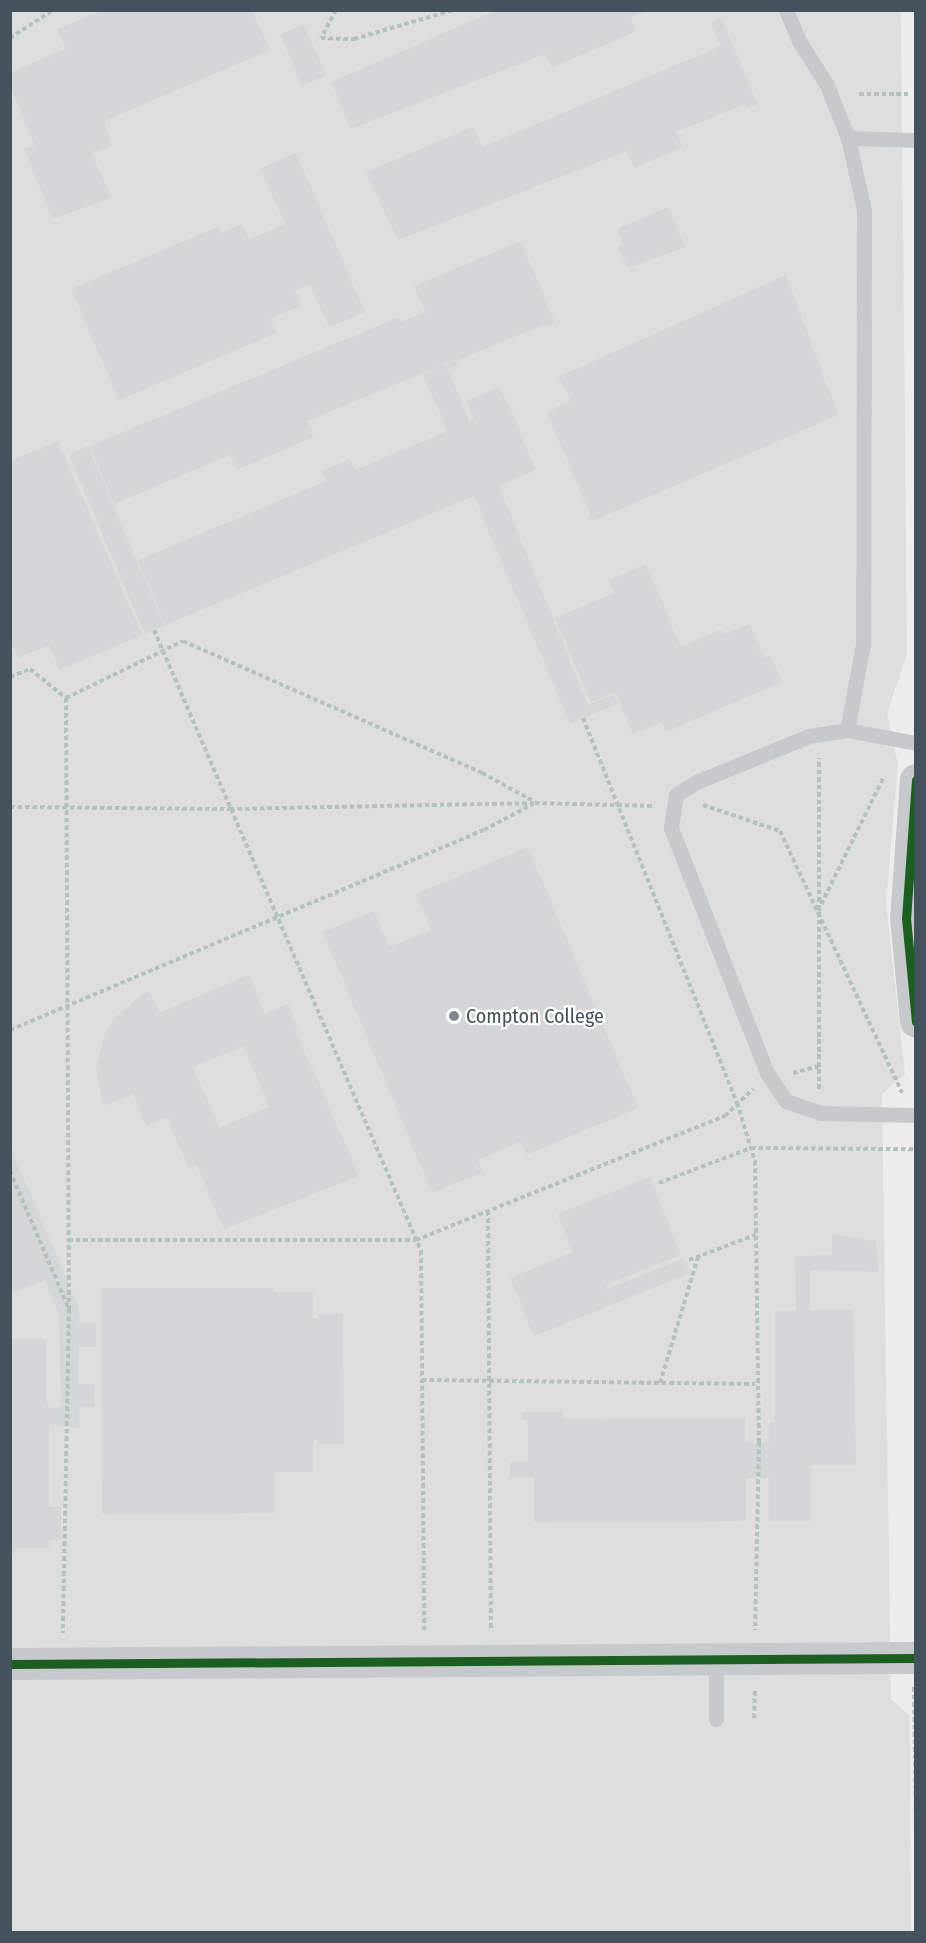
<!DOCTYPE html>
<html>
<head>
<meta charset="utf-8">
<style>
	body { margin:0 }
	#map { position:relative; width:926px; height:1943px; overflow:hidden; background:#eeeded; font-family:"Fira Sans Condensed",sans-serif }
	div>[style] { position:absolute }
	[style*='--x'] { left:calc(var(--x)*1px); top:calc(var(--y)*1px); width:calc(var(--w)*1px); rotate:calc(var(--a)*1deg) }
	.education>* { inset:0; background:#dfdedf }
	.building>* { inset:0; background:#d5d6d7; transform-origin:0 0 }
	.path>* { height:4px; margin-top:-2px; transform-origin:0; background:repeating-linear-gradient(90deg,#b4c2bd 0 4.5px,transparent 0 7.5px) }
	.lane>* { height:15px; margin:-7.5px; padding:0 7.5px; transform-origin:7.5px; border-radius:7.5px; background:#c7cacc }
	.street>* { height:32px; margin:-16px; padding:0 16px; transform-origin:16px; border-radius:16px; background:#c7cacc }
	.cycleway>* { height:9px; margin:-4.5px; padding:0 4.5px; transform-origin:4.5px; border-radius:4.5px; background:#1b5e20 }
	.dots>* { width:16px; height:16px; translate:-50% -50%; box-sizing:border-box; border:3px solid #fff; border-radius:50% }
	span { translate:-50% -50%; white-space:nowrap; text-align:center; line-height:1.15; -webkit-text-stroke:4.5px #fff; paint-order:stroke }
	.poi-label { font-size:20px; color:#43525b }
	.left { translate:0 -50%; text-align:left }
	.frame { position:absolute; inset:0; border:12px solid #43525b; pointer-events:none }
</style>
</head>
<body>
<div id="map">
	<div class="education">
		<div style="clip-path:polygon(11px 11px,901px 11px,907px 654px,887px 713px,898px 765px,886px 903px,905px 1074px,882px 1094px,891px 1699px,910px 1716px,911px 1932px,11px 1932px)"></div>
	</div>
	<div class="building">
		<div style="clip-path:polygon(103px 10px,252px 10px,270px 50px,104px 121px,112px 146px,92px 153px,111px 198px,53px 219px,24px 149px,35px 145px,10px 87px,10px 73px,65px 49px,57px 29px)"></div>
		<div style="clip-path:polygon(495px 11px,648px 11px,630px 18px,635px 32px,551px 68px,545px 54px,351px 129px,331px 82px)"></div>
		<div style="clip-path:polygon(721px 17px,758px 104px,748px 109px,745px 104px,676px 132px,683px 147px,634px 168px,627px 151px,398px 240px,366px 172px,473px 127px,482px 147px,721px 46px,711px 22px)"></div>
		<div style="left:304px;top:24px;width:56px;height:26px;rotate:67deg"></div>
		<div style="clip-path:polygon(296px 153px,365px 312px,329px 327px,310px 284px,295px 290px,301px 306px,270px 319px,276px 333px,119px 400px,71px 289px,219px 226px,222px 233px,242px 224px,249px 240px,285px 224px,261px 168px)"></div>
		<div style="clip-path:polygon(668px 207px,686px 247px,628px 268px,618px 248px,623px 245px,617px 229px)"></div>
		<div style="clip-path:polygon(521px 241px,555px 323px,547px 327px,545px 324px,456px 361px,457px 365px,449px 369px,447px 363px,307px 421px,314px 437px,236px 470px,230px 455px,114px 504px,90px 446px,399px 317px,401px 322px,425px 312px,414px 286px)"></div>
		<div style="clip-path:polygon(786px 275px,838px 415px,593px 521px,547px 413px,571px 399px,558px 377px)"></div>
		<div style="clip-path:polygon(446px 364px,469px 421px,474px 419px,466px 401px,498px 388px,509px 405px,536px 470px,499px 486px,588px 705px,613px 695px,617px 704px,570px 724px,474px 496px,165px 625px,138px 560px,326px 481px,322px 471px,350px 459px,355px 470px,447px 431px,423px 374px)"></div>
		<div style="clip-path:polygon(58px 441px,142px 635px,59px 670px,49px 645px,18px 658px,10px 640px,10px 461px)"></div>
		<div style="left:88px;top:446px;width:195px;height:21px;rotate:67deg"></div>
		<div style="clip-path:polygon(646px 564px,681px 647px,722px 629px,724px 634px,749px 624px,764px 658px,771px 655px,782px 682px,666px 732px,661px 722px,633px 734px,615px 692px,591px 702px,555px 618px,614px 593px,608px 580px)"></div>
		<div style="clip-path:polygon(528px 847px,638px 1108px,526px 1155px,520px 1142px,478px 1160px,483px 1172px,432px 1193px,323px 932px,374px 911px,389px 947px,431px 930px,416px 894px)"></div>
		<div style="clip-path:polygon(evenodd,249px 975px,265px 1014px,288px 1004px,298px 1028px,295px 1029px,359px 1176px,224px 1229px,196px 1164px,188px 1168px,167px 1117px,146px 1126px,133px 1094px,103px 1106px,96px 1068px,105px 1033px,116px 1016px,139px 997px,149px 991px,159px 1013px,249px 975px,244px 1046px,269px 1107px,219px 1128px,193px 1067px,244px 1046px)"></div>
		<div style="clip-path:polygon(11px 1148px,79px 1309px,79px 1323px,96px 1323px,96px 1347px,79px 1347px,78px 1384px,95px 1384px,94px 1407px,79px 1407px,79px 1428px,49px 1424px,49px 1507px,61px 1507px,61px 1540px,49px 1540px,49px 1548px,15px 1548px,15px 1555px,10px 1555px,10px 1339px,46px 1339px,46px 1401px,49px 1408px,61px 1407px,59px 1313px,45px 1280px,10px 1294px)"></div>
		<div style="clip-path:polygon(650px 1177px,681px 1255px,606px 1285px,607px 1289px,684px 1258px,690px 1273px,534px 1336px,510px 1278px,573px 1252px,557px 1214px)"></div>
		<div style="clip-path:polygon(832px 1234px,876px 1241px,879px 1272px,810px 1270px,810px 1310px,853px 1310px,856px 1452px,856px 1465px,811px 1465px,811px 1521px,769px 1521px,769px 1478px,746px 1478px,746px 1521px,534px 1522px,534px 1477px,510px 1477px,510px 1462px,528px 1462px,528px 1420px,522px 1420px,522px 1412px,563px 1412px,563px 1419px,745px 1418px,745px 1442px,769px 1442px,769px 1423px,775px 1422px,775px 1311px,796px 1311px,795px 1256px,832px 1255px)"></div>
		<div style="clip-path:polygon(101px 1288px,274px 1288px,274px 1292px,313px 1292px,313px 1318px,318px 1318px,318px 1314px,343px 1314px,344px 1444px,318px 1444px,318px 1440px,313px 1440px,313px 1472px,275px 1472px,275px 1513px,102px 1514px)"></div>
	</div>
	<div class="path">
		<div style="--x:336;--y:10;--w:32;--a:118"></div>
		<div style="--x:321;--y:38;--w:33;--a:2"></div>
		<div style="--x:354;--y:39;--w:103;--a:-16.3"></div>
		<div style="--x:10;--y:38;--w:51;--a:-33.1"></div>
		<div style="--x:859;--y:94;--w:49;--a:0"></div>
		<div style="--x:154;--y:630;--w:676;--a:66.73"></div>
		<div style="--x:421;--y:1251;--w:379;--a:89.5"></div>
		<div style="--x:10;--y:677;--w:22;--a:-22"></div>
		<div style="--x:30;--y:669;--w:46;--a:38.9"></div>
		<div style="--x:66;--y:698;--w:130;--a:-26"></div>
		<div style="--x:183;--y:641;--w:327;--a:23.8"></div>
		<div style="--x:482;--y:773;--w:60;--a:28.7"></div>
		<div style="--x:66;--y:698;--w:611;--a:89.72"></div>
		<div style="--x:583;--y:718;--w:415;--a:68.2"></div>
		<div style="--x:737;--y:1103;--w:61;--a:72.8"></div>
		<div style="--x:755;--y:1161;--w:281;--a:89.2"></div>
		<div style="--x:759;--y:1442;--w:188;--a:91.2"></div>
		<div style="--x:703;--y:805;--w:81;--a:18.7"></div>
		<div style="--x:780;--y:831;--w:289;--a:65"></div>
		<div style="--x:10;--y:807;--w:220;--a:0.5"></div>
		<div style="--x:230;--y:809;--w:305;--a:-1.1"></div>
		<div style="--x:535;--y:803;--w:118;--a:1.5"></div>
		<div style="--x:818;--y:911;--w:150;--a:-63.9"></div>
		<div style="--x:10;--y:1030;--w:514;--a:-22.88"></div>
		<div style="--x:484;--y:830;--w:55;--a:-28"></div>
		<div style="--x:793;--y:1073;--w:27;--a:-15"></div>
		<div style="--x:819;--y:1089;--w:331;--a:-90"></div>
		<div style="--x:10;--y:1171;--w:150;--a:66.9"></div>
		<div style="--x:69;--y:1309;--w:324;--a:91.1"></div>
		<div style="--x:659;--y:1183;--w:98;--a:-20.8"></div>
		<div style="--x:751;--y:1148;--w:162;--a:0.4"></div>
		<div style="--x:488;--y:1211;--w:420;--a:89.6"></div>
		<div style="--x:68;--y:1240;--w:348;--a:0"></div>
		<div style="--x:416;--y:1240;--w:333;--a:-21.9"></div>
		<div style="--x:725;--y:1116;--w:39;--a:-44"></div>
		<div style="--x:689;--y:1260;--w:71;--a:-20.7"></div>
		<div style="--x:422;--y:1380;--w:333;--a:0.7"></div>
		<div style="--x:660;--y:1383;--w:132;--a:-73.2"></div>
		<div style="--x:914;--y:1687;--w:147;--a:89.2"></div>
		<div style="--x:754;--y:1718;--w:29;--a:-88"></div>
	</div>
	<div class="lane">
		<div style="--x:786;--y:10;--w:34;--a:67"></div>
		<div style="--x:799;--y:41;--w:52;--a:57.5"></div>
		<div style="--x:827;--y:85;--w:57;--a:68.4"></div>
		<div style="--x:848;--y:138;--w:74;--a:77.5"></div>
		<div style="--x:864;--y:210;--w:434;--a:90.1"></div>
		<div style="--x:863;--y:644;--w:87;--a:100.5"></div>
		<div style="--x:848;--y:138;--w:68;--a:1.7"></div>
		<div style="--x:916;--y:743;--w:70;--a:-169.3"></div>
		<div style="--x:847;--y:730;--w:38;--a:171"></div>
		<div style="--x:809;--y:736;--w:122;--a:157.8"></div>
		<div style="--x:696;--y:782;--w:24;--a:147"></div>
		<div style="--x:676;--y:795;--w:33;--a:99"></div>
		<div style="--x:671;--y:828;--w:263;--a:68.6"></div>
		<div style="--x:767;--y:1073;--w:34;--a:56"></div>
		<div style="--x:786;--y:1101;--w:36;--a:19"></div>
		<div style="--x:820;--y:1113;--w:96;--a:1.2"></div>
		<div style="--x:716;--y:1660;--w:59;--a:90"></div>
	</div>
	<div class="street">
		<div style="--x:916;--y:780;--w:138;--a:94.1"></div>
		<div style="--x:906;--y:918;--w:104;--a:84.5"></div>
		<div style="--x:10;--y:1664;--w:906;--a:-0.38"></div>
	</div>
	<div class="cycleway">
		<div style="--x:916;--y:780;--w:138;--a:94.1"></div>
		<div style="--x:906;--y:918;--w:104;--a:84.5"></div>
		<div style="--x:10;--y:1664;--w:906;--a:-0.38"></div>
	</div>
	<div class="dots">
		<div style="left:454px;top:1016px;background:#7f888e"></div>
	</div>
	<div class="poi-label">
		<span class="left" style="left:466px;top:1016px">Compton College</span>
	</div>
	<div class="frame"></div>
</div>
</body>
</html>
